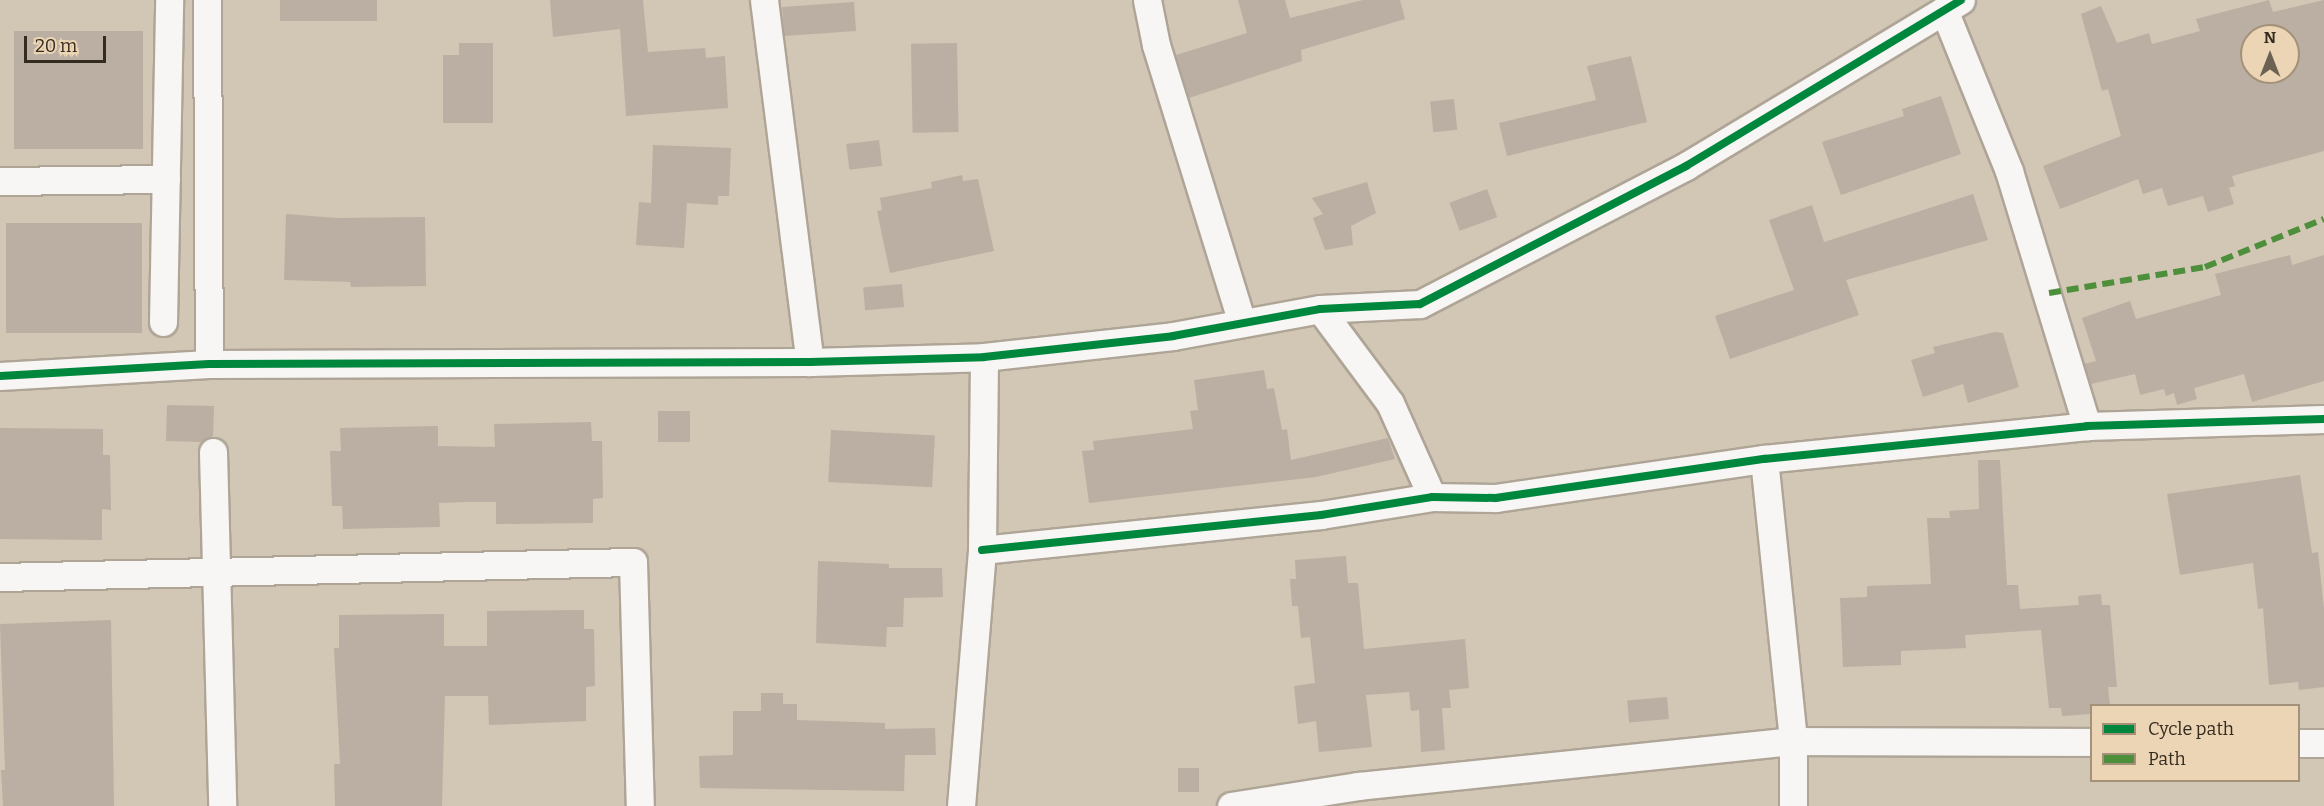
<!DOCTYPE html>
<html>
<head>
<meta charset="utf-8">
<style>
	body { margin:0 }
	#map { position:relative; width:2324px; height:806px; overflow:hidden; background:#d2c6b4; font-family:Bitter,serif }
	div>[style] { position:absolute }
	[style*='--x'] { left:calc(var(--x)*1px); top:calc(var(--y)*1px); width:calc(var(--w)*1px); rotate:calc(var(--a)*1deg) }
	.building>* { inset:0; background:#bbafa3; transform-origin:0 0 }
	.roads { filter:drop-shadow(2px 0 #aea597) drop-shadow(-2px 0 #aea597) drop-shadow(0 2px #aea597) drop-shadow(0 -2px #aea597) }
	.minor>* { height:27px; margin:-13.5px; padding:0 13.5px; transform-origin:13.5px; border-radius:13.5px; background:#f8f6f4 }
	.quiet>* { height:6px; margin-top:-3px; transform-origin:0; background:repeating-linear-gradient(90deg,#4e8f3b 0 12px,transparent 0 18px) }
	.cycleway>* { height:8px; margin:-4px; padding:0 4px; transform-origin:4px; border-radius:4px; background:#00873e }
	span { translate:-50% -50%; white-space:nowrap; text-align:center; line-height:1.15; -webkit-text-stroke:4.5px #ecd5b4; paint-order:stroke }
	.legend { position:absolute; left:2090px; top:704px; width:210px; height:78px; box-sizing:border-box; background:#ecd5b4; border:2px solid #a39179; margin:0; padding:8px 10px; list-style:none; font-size:18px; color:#352c20 }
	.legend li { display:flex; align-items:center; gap:12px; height:30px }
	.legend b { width:30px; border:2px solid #a39179 }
	.north { position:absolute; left:2240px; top:24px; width:60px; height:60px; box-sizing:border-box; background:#ecd5b4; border:2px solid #a39179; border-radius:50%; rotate:0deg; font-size:16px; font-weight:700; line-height:24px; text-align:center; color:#352c20 }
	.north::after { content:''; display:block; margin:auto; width:21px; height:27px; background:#6c6254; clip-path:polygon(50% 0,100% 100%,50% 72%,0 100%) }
	.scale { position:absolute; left:24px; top:36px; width:82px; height:27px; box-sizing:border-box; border:3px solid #352c20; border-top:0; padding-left:8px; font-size:18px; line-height:21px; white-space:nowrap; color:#352c20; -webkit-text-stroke:4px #ecd5b4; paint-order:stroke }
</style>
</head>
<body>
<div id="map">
	<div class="building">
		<div style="left:280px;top:0;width:97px;height:21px"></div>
		<div style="clip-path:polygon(550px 0,643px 0,648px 52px,705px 48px,706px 58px,725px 56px,728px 108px,626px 116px,620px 29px,553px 37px)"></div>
		<div style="clip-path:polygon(1238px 0,1285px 0,1290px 18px,1363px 0,1400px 0,1405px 19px,1301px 50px,1302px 61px,1189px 98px,1176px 55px,1247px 33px)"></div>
		<div style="clip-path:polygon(evenodd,2269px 0,2273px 12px,2324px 0,2324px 151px,2232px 176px,2235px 186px,2229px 188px,2234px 204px,2208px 212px,2203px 196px,2168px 206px,2162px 188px,2143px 194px,2138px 179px,2060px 209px,2043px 166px,2121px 136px,2108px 89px,2102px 91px,2081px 14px,2101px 6px,2117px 43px,2149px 33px,2152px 44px,2200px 31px,2196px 19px,2269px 0,2252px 36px,2288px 36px,2288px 72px,2252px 72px,2252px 36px)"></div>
		<div style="left:854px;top:2px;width:29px;height:72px;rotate:86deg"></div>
		<div style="left:14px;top:31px;width:129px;height:118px"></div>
		<div style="clip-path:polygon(459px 43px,493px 43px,493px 123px,443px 123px,443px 55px,459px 55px)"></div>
		<div style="left:957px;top:43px;width:89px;height:46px;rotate:89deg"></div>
		<div style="clip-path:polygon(1631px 56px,1647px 122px,1507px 156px,1499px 123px,1596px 100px,1587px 66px)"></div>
		<div style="clip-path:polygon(1941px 96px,1961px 154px,1841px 195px,1822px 142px,1904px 116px,1902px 109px)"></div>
		<div style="left:1454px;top:99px;width:31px;height:24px;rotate:84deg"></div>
		<div style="left:879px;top:140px;width:26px;height:33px;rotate:83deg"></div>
		<div style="clip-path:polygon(653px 145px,731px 148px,729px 196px,718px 196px,718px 205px,687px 203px,684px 248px,636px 245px,639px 202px,651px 203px)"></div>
		<div style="clip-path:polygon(962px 175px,963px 181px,978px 179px,994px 251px,890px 273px,877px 211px,882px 210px,880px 198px,932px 188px,931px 182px)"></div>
		<div style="clip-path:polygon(1367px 182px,1376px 213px,1351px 226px,1353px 245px,1325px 250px,1313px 218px,1323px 214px,1312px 198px)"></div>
		<div style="left:1487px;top:189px;width:30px;height:40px;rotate:70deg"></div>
		<div style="clip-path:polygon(1973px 194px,1988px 240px,1846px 280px,1859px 315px,1730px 359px,1715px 316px,1794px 290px,1769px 220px,1812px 205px,1824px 242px)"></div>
		<div style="clip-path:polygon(286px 214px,337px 218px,425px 217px,426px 286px,351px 287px,350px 282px,284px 280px)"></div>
		<div style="left:6px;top:223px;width:136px;height:110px"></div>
		<div style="clip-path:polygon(2290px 255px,2292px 265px,2324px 255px,2324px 381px,2252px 402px,2244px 374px,2194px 388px,2197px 399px,2177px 405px,2174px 393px,2166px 396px,2164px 389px,2140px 395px,2135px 374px,2091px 384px,2084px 364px,2096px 361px,2082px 318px,2130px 301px,2136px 319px,2221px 295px,2215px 274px)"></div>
		<div style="left:902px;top:284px;width:23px;height:39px;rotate:85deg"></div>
		<div style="clip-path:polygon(1995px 332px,2003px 333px,2019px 387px,1968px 403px,1963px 384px,1923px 397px,1911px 360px,1935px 353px,1933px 347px)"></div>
		<div style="clip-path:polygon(1264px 370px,1267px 389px,1274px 388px,1282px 430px,1287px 429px,1291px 460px,1388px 438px,1395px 459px,1316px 477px,1089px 503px,1082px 451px,1094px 450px,1093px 441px,1193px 429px,1190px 411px,1198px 410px,1194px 380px)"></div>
		<div style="clip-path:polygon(167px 405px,214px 406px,213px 436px,201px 442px,166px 441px)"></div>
		<div style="left:658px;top:411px;width:32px;height:31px"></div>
		<div style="clip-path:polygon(591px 422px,592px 441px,602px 441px,603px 498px,593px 499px,593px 523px,496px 524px,496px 502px,465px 502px,439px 503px,440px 527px,343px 529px,342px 506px,332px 506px,330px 451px,341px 451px,340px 428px,438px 426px,438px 446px,495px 447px,494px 424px)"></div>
		<div style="clip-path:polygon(0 428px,103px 429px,103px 455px,110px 455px,111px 510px,102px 509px,102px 540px,0 539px)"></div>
		<div style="left:831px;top:430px;width:104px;height:52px;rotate:3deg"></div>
		<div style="clip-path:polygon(1978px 460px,2000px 460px,2007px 585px,2018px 585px,2020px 609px,2079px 605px,2078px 596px,2101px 594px,2102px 605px,2110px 605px,2117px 687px,2108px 687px,2110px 705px,2091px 705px,2091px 714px,2062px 716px,2061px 708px,2049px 708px,2041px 630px,1965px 635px,1966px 648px,1901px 651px,1901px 665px,1843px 667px,1840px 598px,1867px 597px,1867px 586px,1931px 584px,1927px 518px,1950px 518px,1949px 511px,1979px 509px)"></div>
		<div style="clip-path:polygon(2300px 475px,2312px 553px,2318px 552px,2324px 609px,2324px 687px,2299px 690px,2298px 682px,2269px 685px,2263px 608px,2258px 609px,2253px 563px,2180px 575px,2167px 494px)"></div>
		<div style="clip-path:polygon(1346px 556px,1348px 583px,1358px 583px,1364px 649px,1465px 639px,1469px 688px,1449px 690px,1451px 708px,1442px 708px,1445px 750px,1421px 752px,1419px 710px,1411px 711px,1409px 692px,1366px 695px,1372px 747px,1319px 752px,1316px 721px,1298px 724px,1294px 686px,1315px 683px,1310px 637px,1301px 638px,1298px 606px,1292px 606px,1290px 579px,1296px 579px,1295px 560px)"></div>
		<div style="clip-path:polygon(818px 561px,889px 564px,889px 568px,942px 568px,943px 597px,904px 598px,903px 627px,887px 627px,886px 647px,816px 643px)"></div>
		<div style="clip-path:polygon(584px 610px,584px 629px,594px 629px,595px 686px,586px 687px,586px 721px,489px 725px,488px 696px,445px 696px,442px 806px,335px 806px,334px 764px,340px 764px,334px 648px,339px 648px,339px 615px,444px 614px,444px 646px,487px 646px,487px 611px)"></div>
		<div style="clip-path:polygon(111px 620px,114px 806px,3px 806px,1px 770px,5px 770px,0 624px)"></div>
		<div style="clip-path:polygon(761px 693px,783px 693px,783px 704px,797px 704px,797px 720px,885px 723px,885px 729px,935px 728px,936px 755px,905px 755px,904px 791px,700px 788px,699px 756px,733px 755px,733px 711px,761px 711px)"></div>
		<div style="left:1667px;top:697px;width:22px;height:40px;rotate:85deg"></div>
		<div style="left:1178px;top:768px;width:21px;height:24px"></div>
	</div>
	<div class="roads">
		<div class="minor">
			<div style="--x:207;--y:0;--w:364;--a:89.7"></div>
			<div style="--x:764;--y:0;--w:365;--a:82.8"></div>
			<div style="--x:1147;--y:0;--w:46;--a:78.7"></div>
			<div style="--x:1156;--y:45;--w:291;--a:72.8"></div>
			<div style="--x:1944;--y:10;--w:174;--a:68"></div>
			<div style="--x:2009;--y:171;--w:267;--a:73"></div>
			<div style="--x:0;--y:181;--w:166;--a:-0.7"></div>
			<div style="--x:1320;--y:309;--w:117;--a:53.3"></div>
			<div style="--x:1390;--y:403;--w:103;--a:65.9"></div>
			<div style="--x:163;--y:322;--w:322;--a:-88.9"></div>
			<div style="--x:0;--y:376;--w:209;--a:-3.3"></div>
			<div style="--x:209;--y:364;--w:601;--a:-0.19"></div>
			<div style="--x:810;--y:362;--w:174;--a:-1.6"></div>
			<div style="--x:984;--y:357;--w:190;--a:-6.3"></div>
			<div style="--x:1173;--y:336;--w:149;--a:-10.4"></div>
			<div style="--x:1320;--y:309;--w:100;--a:-2.9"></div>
			<div style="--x:1420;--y:304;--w:300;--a:-27.4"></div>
			<div style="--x:1686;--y:166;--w:321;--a:-31.1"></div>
			<div style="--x:213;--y:452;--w:354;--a:88.5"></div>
			<div style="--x:1764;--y:459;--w:283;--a:84.1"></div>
			<div style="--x:1793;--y:741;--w:65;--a:90"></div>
			<div style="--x:982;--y:550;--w:341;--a:-5.9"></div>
			<div style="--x:1321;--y:515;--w:112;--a:-9.2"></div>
			<div style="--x:1432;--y:497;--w:64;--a:0.9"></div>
			<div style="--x:1496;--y:498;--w:271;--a:-8.3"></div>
			<div style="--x:1764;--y:459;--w:325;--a:-5.8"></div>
			<div style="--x:2087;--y:426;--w:237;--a:-1.7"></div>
			<div style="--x:0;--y:577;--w:633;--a:-1.36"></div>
			<div style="--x:633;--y:562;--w:244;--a:88.4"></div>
			<div style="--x:2298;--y:743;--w:26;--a:0"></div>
			<div style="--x:961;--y:806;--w:257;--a:-85.3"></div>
			<div style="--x:982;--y:550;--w:193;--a:-89.4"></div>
			<div style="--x:1231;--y:806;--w:129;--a:-8.9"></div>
			<div style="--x:1358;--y:786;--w:437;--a:-5.9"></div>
			<div style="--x:1793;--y:741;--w:299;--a:0.2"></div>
		</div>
	</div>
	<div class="quiet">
		<div style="--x:2049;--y:293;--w:158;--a:-9.5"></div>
		<div style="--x:2205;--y:267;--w:128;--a:-22"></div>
	</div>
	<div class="cycleway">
		<div style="--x:0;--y:376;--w:209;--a:-3.3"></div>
		<div style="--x:209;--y:364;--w:601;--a:-0.19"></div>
		<div style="--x:810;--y:362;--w:174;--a:-1.6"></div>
		<div style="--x:984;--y:357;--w:190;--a:-6.3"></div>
		<div style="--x:1173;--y:336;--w:149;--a:-10.4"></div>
		<div style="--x:1320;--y:309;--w:100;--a:-2.9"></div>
		<div style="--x:1420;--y:304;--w:300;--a:-27.4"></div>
		<div style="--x:1686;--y:166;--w:321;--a:-31.1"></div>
		<div style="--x:982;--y:550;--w:341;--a:-5.9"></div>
		<div style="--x:1321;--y:515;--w:112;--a:-9.2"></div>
		<div style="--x:1432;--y:497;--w:64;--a:0.9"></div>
		<div style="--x:1496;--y:498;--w:271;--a:-8.3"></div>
		<div style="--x:1764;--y:459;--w:325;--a:-5.8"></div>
		<div style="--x:2087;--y:426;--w:237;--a:-1.7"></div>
	</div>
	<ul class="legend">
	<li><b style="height:8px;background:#00873e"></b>Cycle path</li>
	<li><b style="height:8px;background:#4e8f3b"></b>Path</li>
	</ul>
	<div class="north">N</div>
	<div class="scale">20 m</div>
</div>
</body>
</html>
